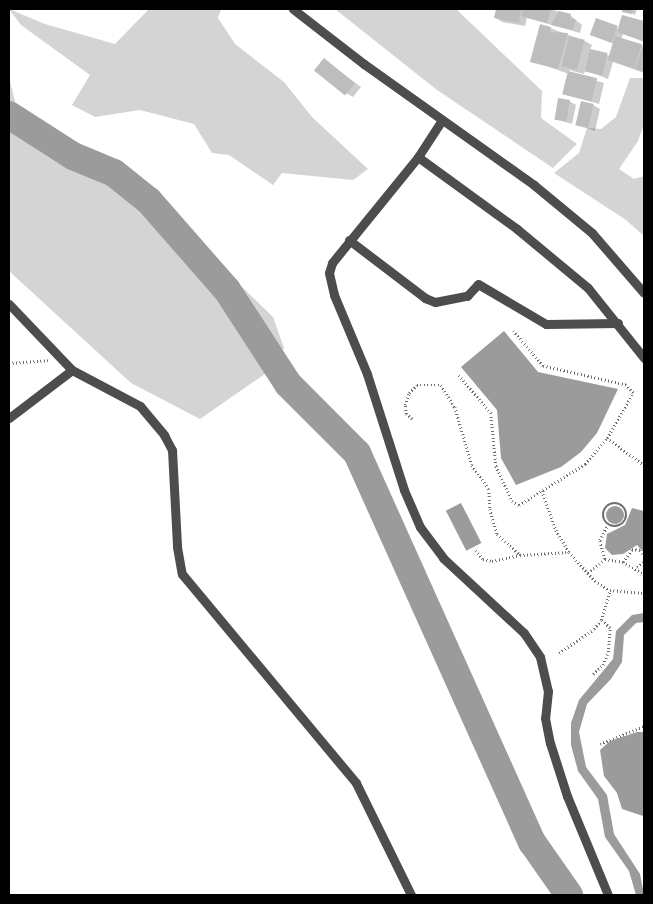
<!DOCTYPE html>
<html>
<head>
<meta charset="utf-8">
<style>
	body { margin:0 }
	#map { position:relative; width:653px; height:904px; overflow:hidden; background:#fff; font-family:"Titillium Web",sans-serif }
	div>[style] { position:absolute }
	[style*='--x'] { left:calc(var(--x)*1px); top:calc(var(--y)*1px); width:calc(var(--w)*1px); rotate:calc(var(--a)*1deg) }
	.green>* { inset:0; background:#d4d4d4 }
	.water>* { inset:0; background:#9b9b9b; transform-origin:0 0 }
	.round { border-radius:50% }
	.shadow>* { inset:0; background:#0003 }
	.river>* { height:28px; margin:-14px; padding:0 14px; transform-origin:14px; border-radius:14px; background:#9b9b9b }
	.building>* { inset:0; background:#bdbdbd; transform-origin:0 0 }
	.path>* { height:2.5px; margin-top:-1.25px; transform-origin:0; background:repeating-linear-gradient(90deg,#6f6f6f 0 1px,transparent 0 3.5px) }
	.path>.ring { margin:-1.25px; padding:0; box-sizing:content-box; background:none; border:2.5px solid #6f6f6f; border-radius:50% }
	.minor>* { height:9px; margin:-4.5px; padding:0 4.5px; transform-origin:4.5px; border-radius:4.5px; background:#4d4d4d }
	span { translate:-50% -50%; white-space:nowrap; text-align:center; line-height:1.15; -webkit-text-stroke:4.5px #fff; paint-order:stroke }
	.frame { position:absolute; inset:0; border:10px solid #000; pointer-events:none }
</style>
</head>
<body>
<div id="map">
	<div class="green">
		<div style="clip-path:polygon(9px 9px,45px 24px,115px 44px,149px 9px,221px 9px,218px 18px,235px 44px,284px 82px,312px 117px,368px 169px,353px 180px,282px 173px,273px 185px,229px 155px,212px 153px,194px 124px,140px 110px,95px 117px,72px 105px,90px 75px,21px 25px)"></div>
		<div style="clip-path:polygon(335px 9px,456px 9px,542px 91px,541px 118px,577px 144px,553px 168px,437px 90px)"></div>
		<div style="clip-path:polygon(9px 77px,16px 105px,79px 162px,127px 184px,184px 231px,201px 264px,236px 281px,273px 317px,284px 348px,269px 371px,200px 419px,131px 383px,9px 271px)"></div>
		<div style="clip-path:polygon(630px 78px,644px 78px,644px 124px,638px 141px,619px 169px,634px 179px,644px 176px,644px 236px,626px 220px,554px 173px,579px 153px,587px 128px,601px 129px,616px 117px)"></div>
	</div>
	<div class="water">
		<div style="clip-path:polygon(504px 331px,538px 372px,618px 389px,597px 433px,581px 452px,561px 467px,516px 485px,501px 458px,497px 410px,461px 367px)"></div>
		<div style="left:461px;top:503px;width:45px;height:17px;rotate:63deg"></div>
		<div class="round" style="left:606px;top:506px;width:18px;height:18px"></div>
		<div style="clip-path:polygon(632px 508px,644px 511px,644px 553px,637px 545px,623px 554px,612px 555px,605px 548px,607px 534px,625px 525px)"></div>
		<div style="clip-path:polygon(644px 613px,644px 622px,636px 623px,624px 635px,622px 662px,611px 679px,587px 704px,579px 732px,586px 767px,607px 795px,614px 834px,640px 874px,644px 895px,636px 895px,629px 871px,605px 837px,598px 799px,578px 771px,571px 745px,571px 723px,579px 700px,613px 659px,616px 631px,632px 615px)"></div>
		<div style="clip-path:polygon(637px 732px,644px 732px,643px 816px,622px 809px,617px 793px,604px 776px,600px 750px,610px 741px)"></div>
	</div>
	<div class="shadow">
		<div style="clip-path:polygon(499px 9px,550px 9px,570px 15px,582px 25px,580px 33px,527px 18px,525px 26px,502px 22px,496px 18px)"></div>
		<div style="clip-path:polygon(624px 9px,637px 9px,635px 15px)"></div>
		<div style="clip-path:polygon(623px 17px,644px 23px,644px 42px,623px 34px,621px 39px,644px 46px,644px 73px,613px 62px,608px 79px,585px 70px,584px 74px,569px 70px,569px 73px,604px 83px,599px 104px,565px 94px,569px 74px,532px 61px,550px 28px,585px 41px,592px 45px,590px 50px,610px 56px,614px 44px,591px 35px,597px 20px,619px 29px)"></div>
		<div style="clip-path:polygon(324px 60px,361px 87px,353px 97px,346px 93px)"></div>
		<div style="clip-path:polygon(569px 101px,576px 105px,572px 124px,555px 119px)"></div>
		<div style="clip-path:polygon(593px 105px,600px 109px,595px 131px,577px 124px)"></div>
	</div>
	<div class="river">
		<div style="--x:9;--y:115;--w:76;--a:32.6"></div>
		<div style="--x:73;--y:156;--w:44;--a:22.5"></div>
		<div style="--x:114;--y:173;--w:45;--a:38.7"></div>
		<div style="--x:149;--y:201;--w:118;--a:48.8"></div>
		<div style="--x:227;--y:290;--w:112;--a:57"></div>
		<div style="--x:288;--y:384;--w:98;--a:45"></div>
		<div style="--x:357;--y:453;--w:427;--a:65.8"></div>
		<div style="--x:532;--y:842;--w:65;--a:55.1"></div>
	</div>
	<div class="building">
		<div style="clip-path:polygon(496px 9px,521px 9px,519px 23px,494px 18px)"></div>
		<div style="clip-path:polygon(523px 9px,551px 9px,547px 23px,521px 16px)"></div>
		<div style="clip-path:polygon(622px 9px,634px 9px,632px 14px,622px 12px)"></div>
		<div style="clip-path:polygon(559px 11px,571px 14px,570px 18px,576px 20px,573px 30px,551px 25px)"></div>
		<div style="clip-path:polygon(622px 15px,644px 21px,644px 41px,617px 32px)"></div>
		<div style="left:596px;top:18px;width:23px;height:18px;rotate:20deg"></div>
		<div style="clip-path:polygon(540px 24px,551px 27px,550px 32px,568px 33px,558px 69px,530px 62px)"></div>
		<div style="left:569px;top:36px;width:16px;height:31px;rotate:14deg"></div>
		<div style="left:615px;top:36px;width:28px;height:25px;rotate:17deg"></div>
		<div style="clip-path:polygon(644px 43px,644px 72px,635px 69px)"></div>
		<div style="left:590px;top:49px;width:18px;height:23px;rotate:13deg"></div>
		<div style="left:324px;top:58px;width:40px;height:16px;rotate:39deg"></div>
		<div style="left:568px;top:71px;width:30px;height:24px;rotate:14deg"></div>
		<div style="left:558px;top:98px;width:12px;height:22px;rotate:9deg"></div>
		<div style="left:581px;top:101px;width:13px;height:25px;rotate:13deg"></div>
	</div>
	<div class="path">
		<div style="--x:9;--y:363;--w:39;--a:-4"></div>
		<div style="--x:459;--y:375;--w:50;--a:49.9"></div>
		<div style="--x:491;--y:413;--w:53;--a:84.6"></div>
		<div style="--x:496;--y:466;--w:38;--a:65"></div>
		<div style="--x:512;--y:501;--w:8;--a:30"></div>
		<div style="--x:519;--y:505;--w:78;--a:-31.8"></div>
		<div style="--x:585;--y:464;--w:34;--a:-50"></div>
		<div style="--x:607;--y:438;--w:52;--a:-60"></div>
		<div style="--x:633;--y:393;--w:11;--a:-131"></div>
		<div style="--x:626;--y:385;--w:85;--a:-167.1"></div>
		<div style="--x:543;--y:366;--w:46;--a:-130.6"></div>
		<div style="--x:412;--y:419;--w:8;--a:-140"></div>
		<div style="--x:406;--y:414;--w:9;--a:-96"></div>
		<div style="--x:405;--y:405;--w:13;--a:-72"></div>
		<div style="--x:409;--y:393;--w:11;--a:-45"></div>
		<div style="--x:417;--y:385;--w:24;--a:0"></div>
		<div style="--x:441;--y:385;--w:26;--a:58"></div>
		<div style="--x:455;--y:407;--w:60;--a:73.7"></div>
		<div style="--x:472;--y:465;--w:29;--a:55"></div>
		<div style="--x:489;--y:489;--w:20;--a:87"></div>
		<div style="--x:490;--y:509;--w:26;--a:74"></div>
		<div style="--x:497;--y:534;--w:31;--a:42"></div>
		<div style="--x:607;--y:438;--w:46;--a:36.1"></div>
		<div style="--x:542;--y:491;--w:41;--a:70.3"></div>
		<div style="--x:556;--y:530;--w:26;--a:59"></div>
		<div style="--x:569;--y:552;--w:39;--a:48"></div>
		<div style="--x:595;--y:581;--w:17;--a:31"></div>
		<div style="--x:610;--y:590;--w:34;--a:5"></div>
		<div class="ring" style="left:603px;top:503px;width:21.5px;height:21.5px"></div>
		<div style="--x:607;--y:527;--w:16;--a:117"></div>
		<div style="--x:600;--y:541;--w:19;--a:74"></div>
		<div style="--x:605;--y:559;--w:18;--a:9"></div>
		<div style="--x:623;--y:562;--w:24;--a:30"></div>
		<div style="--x:476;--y:550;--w:11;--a:52"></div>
		<div style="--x:483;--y:559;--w:9;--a:13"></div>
		<div style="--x:492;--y:561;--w:29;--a:-12"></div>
		<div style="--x:520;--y:555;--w:49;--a:-3.5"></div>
		<div style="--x:623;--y:562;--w:16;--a:-55"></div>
		<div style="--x:632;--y:549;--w:8;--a:7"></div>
		<div style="--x:640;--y:550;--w:6;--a:51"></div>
		<div style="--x:637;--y:567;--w:9;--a:-36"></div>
		<div style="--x:588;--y:573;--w:22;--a:-39"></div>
		<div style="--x:559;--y:653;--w:42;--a:-34.4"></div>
		<div style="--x:594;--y:629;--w:11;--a:-52"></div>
		<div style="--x:601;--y:620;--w:31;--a:-73"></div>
		<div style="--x:593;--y:674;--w:13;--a:-42"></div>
		<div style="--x:603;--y:665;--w:14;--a:-69"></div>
		<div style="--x:608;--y:652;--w:24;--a:-85"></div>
		<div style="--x:610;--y:628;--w:12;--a:-138"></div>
		<div style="--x:600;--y:744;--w:48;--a:-22.2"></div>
	</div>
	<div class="minor">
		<div style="--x:293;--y:9;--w:90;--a:37.8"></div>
		<div style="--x:364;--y:64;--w:209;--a:35.4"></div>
		<div style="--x:534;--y:185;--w:75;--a:39.6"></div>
		<div style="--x:592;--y:233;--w:79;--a:49.1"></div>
		<div style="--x:442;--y:120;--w:44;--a:123"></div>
		<div style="--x:418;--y:157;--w:136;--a:129.1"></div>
		<div style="--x:332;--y:263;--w:10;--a:107"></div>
		<div style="--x:329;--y:273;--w:23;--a:77"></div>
		<div style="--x:334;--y:295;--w:86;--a:67.3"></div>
		<div style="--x:367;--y:374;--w:122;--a:72.3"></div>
		<div style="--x:404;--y:490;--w:40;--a:66.6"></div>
		<div style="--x:420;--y:527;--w:39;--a:53"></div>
		<div style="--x:443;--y:558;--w:110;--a:42.8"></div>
		<div style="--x:524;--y:633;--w:29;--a:56"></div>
		<div style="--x:540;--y:657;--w:35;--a:77"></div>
		<div style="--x:548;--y:691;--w:27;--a:96"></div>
		<div style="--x:545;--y:718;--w:25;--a:79"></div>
		<div style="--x:550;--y:743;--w:56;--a:72.2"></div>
		<div style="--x:567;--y:796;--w:107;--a:67.5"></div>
		<div style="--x:418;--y:157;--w:122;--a:36"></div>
		<div style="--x:517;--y:229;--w:92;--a:39.7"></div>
		<div style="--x:588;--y:288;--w:90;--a:51.3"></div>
		<div style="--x:349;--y:240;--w:96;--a:37.3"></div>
		<div style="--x:425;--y:298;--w:11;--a:22"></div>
		<div style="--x:435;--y:302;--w:33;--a:-11"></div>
		<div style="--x:467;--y:296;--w:16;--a:-47"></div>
		<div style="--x:478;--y:284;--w:79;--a:30.5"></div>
		<div style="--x:546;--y:324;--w:72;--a:-0.8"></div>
		<div style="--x:9;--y:304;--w:91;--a:46.3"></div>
		<div style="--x:9;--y:418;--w:79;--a:-37.3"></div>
		<div style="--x:72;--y:370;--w:77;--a:27.9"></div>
		<div style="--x:140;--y:406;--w:38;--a:50"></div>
		<div style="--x:164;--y:435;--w:17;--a:62"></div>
		<div style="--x:172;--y:450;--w:97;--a:87"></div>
		<div style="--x:177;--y:547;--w:27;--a:80"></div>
		<div style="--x:182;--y:574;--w:272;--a:50.2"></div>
		<div style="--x:356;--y:783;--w:125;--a:63.8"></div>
	</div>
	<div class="frame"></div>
</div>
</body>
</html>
